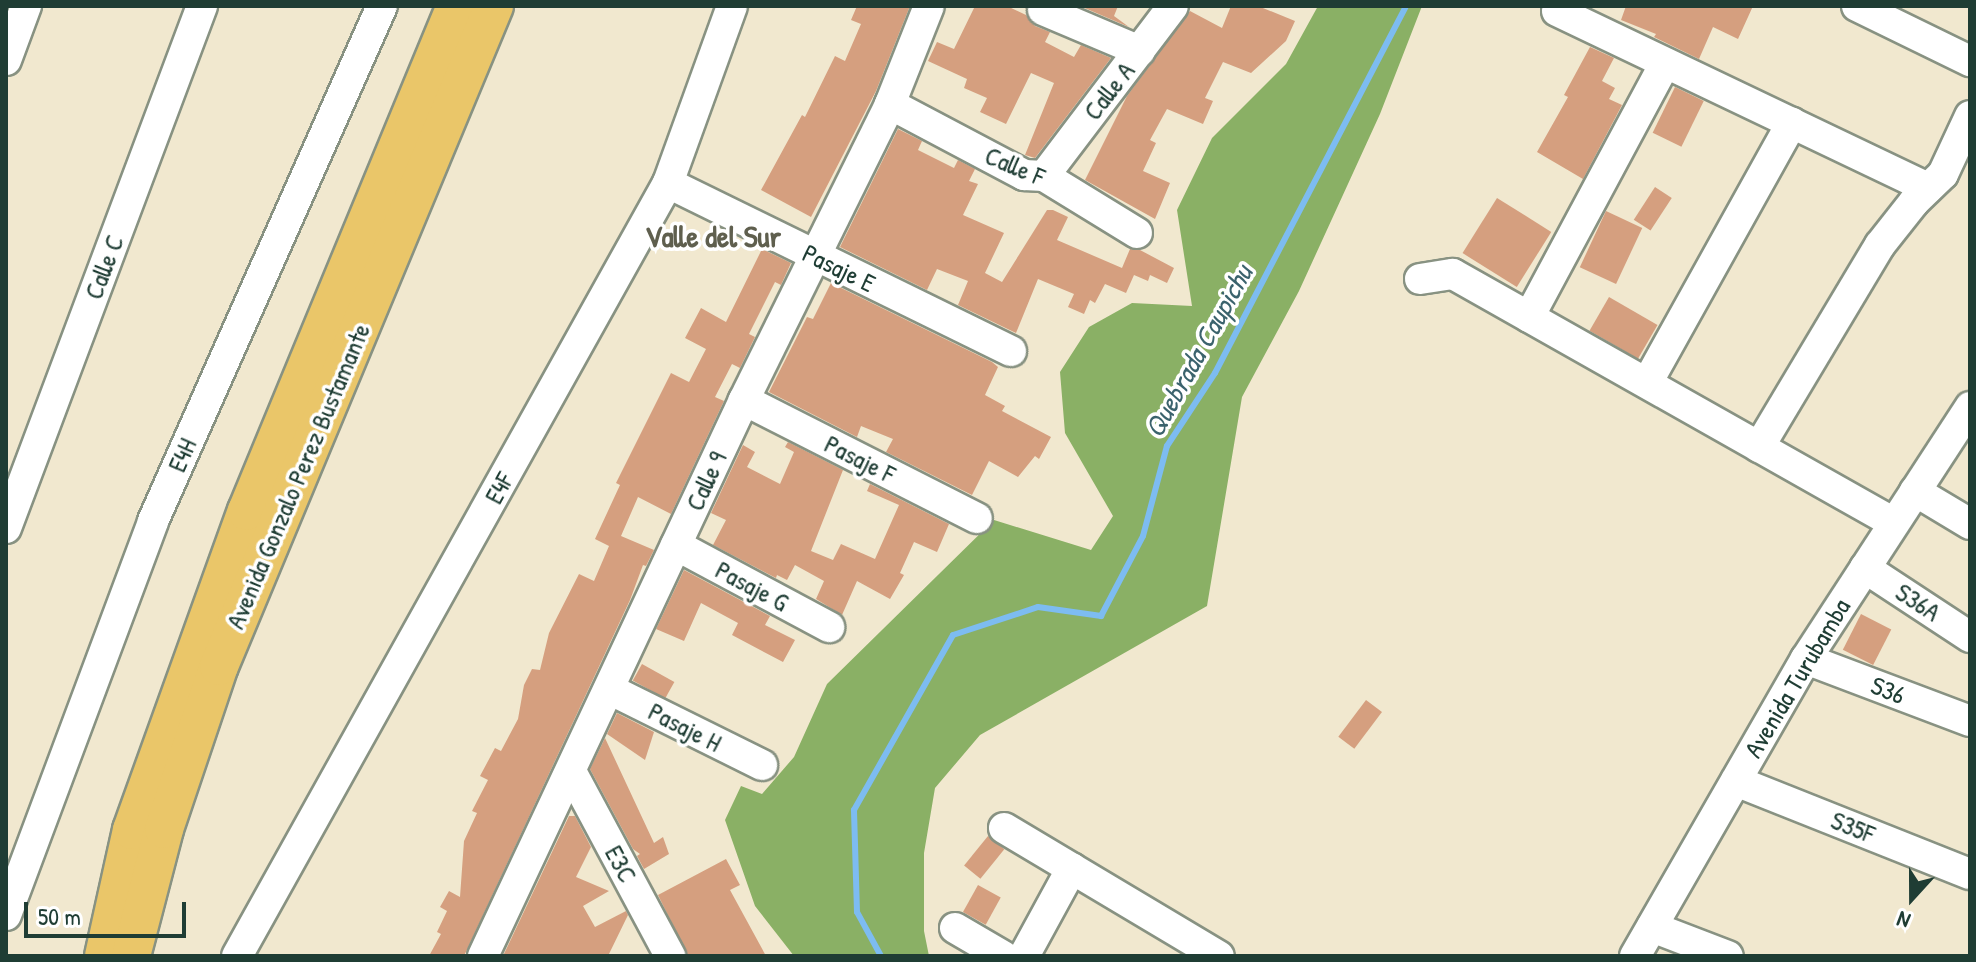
<!DOCTYPE html>
<html>
<head>
<meta charset="utf-8">
<style>
	body { margin:0 }
	#map { position:relative; width:1976px; height:962px; overflow:hidden; background:#f1e8cf; font-family:"Patrick Hand",sans-serif }
	div>[style] { position:absolute }
	[style*='--x'] { left:calc(var(--x)*1px); top:calc(var(--y)*1px); width:calc(var(--w)*1px); rotate:calc(var(--a)*1deg) }
	.forest>* { inset:0; background:#8ab065 }
	.stream>* { height:6px; margin:-3px; padding:0 3px; transform-origin:3px; border-radius:3px; background:#7dbcf1 }
	.building>* { inset:0; background:#d59f7f; transform-origin:0 0 }
	.roads { filter:drop-shadow(2px 0 #889282) drop-shadow(-2px 0 #889282) drop-shadow(0 2px #889282) drop-shadow(0 -2px #889282) }
	.minor>* { height:30px; margin:-15px; padding:0 15px; transform-origin:15px; border-radius:15px; background:#fff }
	.major>* { height:38px; margin:-19px; padding:0 19px; transform-origin:19px; border-radius:19px; background:#eac669 }
	span { translate:-50% -50%; white-space:nowrap; text-align:center; line-height:1.15; -webkit-text-stroke:7px #fff; paint-order:stroke }
	.street-label { font-size:26px; color:#1f3d34 }
	.water-label { font-size:28px; color:#3b636d; font-style:italic }
	.quarter-label { font-size:30px; color:#5f5f4e; font-weight:700 }
	.frame { position:absolute; inset:0; border:8px solid #1f3d34; pointer-events:none }
	.north { position:absolute; left:1872px; top:858px; width:80px; height:80px; -webkit-text-stroke:6px #fff; paint-order:stroke; rotate:201deg; font-size:22px; font-weight:700; line-height:32px; text-align:center; color:#1f3d34 }
	.north::after { content:''; display:block; margin:auto; width:28px; height:36px; background:#1f3d34; clip-path:polygon(50% 0,100% 100%,50% 72%,0 100%) }
	.scale { position:absolute; left:24px; top:902px; width:162px; height:36px; box-sizing:border-box; border:4px solid #1f3d34; border-top:0; padding-left:10px; font-size:24px; line-height:28px; white-space:nowrap; color:#1f3d34; -webkit-text-stroke:6px #fff; paint-order:stroke }
</style>
</head>
<body>
<div id="map">
	<div class="forest">
		<div style="clip-path:polygon(1318px 6px,1422px 6px,1380px 114px,1299px 291px,1242px 397px,1207px 606px,980px 735px,935px 788px,924px 853px,924px 931px,929px 956px,794px 956px,755px 906px,725px 820px,741px 786px,762px 794px,794px 757px,827px 684px,994px 520px,1091px 550px,1113px 516px,1065px 433px,1060px 372px,1089px 327px,1132px 303px,1192px 306px,1177px 210px,1212px 138px,1286px 64px)"></div>
	</div>
	<div class="stream">
		<div style="--x:881;--y:956;--w:50;--a:-118.6"></div>
		<div style="--x:857;--y:912;--w:102;--a:-91.7"></div>
		<div style="--x:854;--y:810;--w:201;--a:-60.5"></div>
		<div style="--x:953;--y:635;--w:89;--a:-18.2"></div>
		<div style="--x:1038;--y:607;--w:64;--a:8.1"></div>
		<div style="--x:1101;--y:616;--w:90;--a:-62.3"></div>
		<div style="--x:1143;--y:536;--w:93;--a:-75.1"></div>
		<div style="--x:1167;--y:446;--w:87;--a:-56.7"></div>
		<div style="--x:1215;--y:373;--w:414;--a:-62.5"></div>
	</div>
	<div class="building">
		<div style="clip-path:polygon(857px 6px,910px 6px,876px 91px,811px 217px,761px 190px,802px 115px,805px 117px,835px 56px,845px 61px,861px 24px,851px 20px)"></div>
		<div style="clip-path:polygon(975px 6px,1007px 6px,1026px 15px,1035px 26px,1050px 32px,1045px 42px,1074px 57px,1081px 45px,1111px 58px,1035px 158px,1025px 155px,1054px 83px,1031px 73px,1006px 124px,980px 112px,987px 98px,964px 88px,967px 79px,928px 61px,937px 42px,954px 49px)"></div>
		<div style="clip-path:polygon(1080px 6px,1118px 6px,1114px 16px,1129px 27px)"></div>
		<div style="clip-path:polygon(1231px 6px,1258px 6px,1295px 21px,1286px 41px,1251px 73px,1223px 62px,1205px 98px,1213px 101px,1203px 124px,1167px 109px,1150px 140px,1156px 143px,1143px 171px,1170px 183px,1155px 219px,1085px 180px,1127px 96px,1190px 11px,1222px 28px)"></div>
		<div style="clip-path:polygon(1626px 6px,1753px 6px,1738px 39px,1713px 27px,1699px 59px,1654px 37px,1656px 34px,1621px 20px)"></div>
		<div style="clip-path:polygon(1590px 47px,1614px 58px,1602px 81px,1615px 88px,1609px 99px,1622px 105px,1583px 179px,1537px 152px,1568px 97px,1564px 95px)"></div>
		<div style="left:1675px;top:87px;width:32px;height:51px;rotate:26deg"></div>
		<div style="clip-path:polygon(898px 129px,922px 141px,918px 150px,954px 168px,958px 160px,975px 169px,969px 181px,978px 184px,963px 215px,1004px 233px,985px 273px,1002px 282px,1047px 210px,1053px 210px,1068px 217px,1057px 240px,1122px 268px,1130px 249px,1140px 250px,1174px 268px,1167px 283px,1150px 275px,1148px 281px,1134px 275px,1126px 293px,1105px 284px,1095px 303px,1090px 300px,1084px 314px,1068px 307px,1074px 294px,1038px 279px,1016px 333px,958px 305px,968px 281px,937px 269px,927px 290px,840px 247px)"></div>
		<div style="left:1655px;top:187px;width:20px;height:39px;rotate:33deg"></div>
		<div style="left:1497px;top:198px;width:64px;height:65px;rotate:32deg"></div>
		<div style="left:1606px;top:211px;width:40px;height:62px;rotate:25deg"></div>
		<div style="clip-path:polygon(762px 249px,791px 263px,781px 285px,775px 282px,749px 334px,755px 337px,740px 368px,732px 364px,715px 397px,724px 401px,671px 514px,638px 497px,621px 536px,654px 550px,646px 566px,643px 565px,630px 600px,464px 956px,429px 956px,441px 934px,437px 932px,447px 911px,440px 907px,449px 891px,460px 897px,464px 841px,477px 813px,472px 811px,488px 780px,480px 776px,495px 748px,501px 751px,518px 719px,524px 685px,532px 669px,540px 670px,549px 633px,579px 574px,594px 581px,609px 546px,595px 539px,620px 485px,616px 483px,671px 373px,689px 382px,706px 349px,685px 338px,701px 308px,726px 322px)"></div>
		<div style="clip-path:polygon(831px 283px,992px 362px,998px 367px,985px 395px,1005px 406px,1002px 411px,1051px 437px,1039px 459px,1035px 456px,1018px 477px,989px 461px,972px 495px,886px 452px,893px 439px,861px 426px,857px 437px,769px 392px,807px 317px,813px 319px)"></div>
		<div style="left:1609px;top:297px;width:56px;height:39px;rotate:30deg"></div>
		<div style="clip-path:polygon(788px 442px,843px 470px,811px 551px,833px 560px,841px 544px,875px 559px,899px 505px,867px 491px,870px 484px,949px 524px,937px 552px,914px 542px,900px 573px,904px 575px,890px 599px,857px 581px,842px 615px,816px 599px,824px 581px,795px 565px,787px 580px,777px 575px,776px 578px,713px 545px,726px 520px,711px 513px,743px 445px,755px 452px,747px 467px,780px 484px,794px 452px,785px 447px)"></div>
		<div style="clip-path:polygon(684px 570px,770px 616px,765px 625px,795px 640px,783px 662px,732px 635px,738px 623px,701px 603px,684px 641px,656px 629px)"></div>
		<div style="left:1861px;top:614px;width:34px;height:40px;rotate:27deg"></div>
		<div style="left:642px;top:664px;width:37px;height:19px;rotate:29deg"></div>
		<div style="left:1366px;top:700px;width:20px;height:46px;rotate:37deg"></div>
		<div style="clip-path:polygon(617px 713px,654px 732px,645px 760px,607px 734px)"></div>
		<div style="clip-path:polygon(605px 738px,654px 843px,663px 837px,669px 854px,644px 869px,637px 856px,640px 854px,633px 849px,590px 769px)"></div>
		<div style="clip-path:polygon(569px 816px,575px 816px,591px 847px,576px 877px,609px 891px,583px 906px,595px 927px,626px 911px,628px 915px,608px 956px,503px 956px)"></div>
		<div style="left:988px;top:836px;width:21px;height:38px;rotate:39deg"></div>
		<div style="clip-path:polygon(726px 859px,740px 885px,730px 890px,766px 956px,688px 956px,658px 895px)"></div>
		<div style="left:978px;top:885px;width:26px;height:31px;rotate:29deg"></div>
	</div>
	<div class="roads">
		<div class="minor">
			<div style="--x:1857;--y:6;--w:126;--a:26"></div>
			<div style="--x:1043;--y:10;--w:105;--a:22.9"></div>
			<div style="--x:1557;--y:11;--w:411;--a:25.5"></div>
			<div style="--x:6;--y:60;--w:58;--a:-69.7"></div>
			<div style="--x:890;--y:104;--w:152;--a:27.9"></div>
			<div style="--x:1024;--y:175;--w:20;--a:3"></div>
			<div style="--x:1044;--y:176;--w:109;--a:31.5"></div>
			<div style="--x:1044;--y:176;--w:213;--a:-52.8"></div>
			<div style="--x:668;--y:183;--w:382;--a:26.1"></div>
			<div style="--x:1420;--y:279;--w:33;--a:-9"></div>
			<div style="--x:1453;--y:274;--w:506;--a:29.45"></div>
			<div style="--x:1529;--y:317;--w:288;--a:-61.8"></div>
			<div style="--x:1647;--y:383;--w:298;--a:-60.9"></div>
			<div style="--x:744;--y:400;--w:261;--a:26.9"></div>
			<div style="--x:1759;--y:447;--w:235;--a:-59.1"></div>
			<div style="--x:1880;--y:245;--w:55;--a:-51.7"></div>
			<div style="--x:1914;--y:202;--w:40;--a:-44"></div>
			<div style="--x:1943;--y:174;--w:64;--a:-65"></div>
			<div style="--x:1915;--y:491;--w:64;--a:31"></div>
			<div style="--x:6;--y:528;--w:558;--a:-69.42"></div>
			<div style="--x:676;--y:545;--w:174;--a:28.2"></div>
			<div style="--x:1865;--y:568;--w:126;--a:33.3"></div>
			<div style="--x:1806;--y:659;--w:175;--a:20.7"></div>
			<div style="--x:609;--y:689;--w:171;--a:26.4"></div>
			<div style="--x:572;--y:773;--w:208;--a:61.8"></div>
			<div style="--x:1736;--y:781;--w:252;--a:21.7"></div>
			<div style="--x:1004;--y:828;--w:250;--a:30.8"></div>
			<div style="--x:6;--y:915;--w:421;--a:-69.5"></div>
			<div style="--x:153;--y:521;--w:564;--a:-66.03"></div>
			<div style="--x:1652;--y:927;--w:81;--a:20.9"></div>
			<div style="--x:955;--y:928;--w:56;--a:30.3"></div>
			<div style="--x:237;--y:956;--w:885;--a:-60.86"></div>
			<div style="--x:668;--y:183;--w:188;--a:-70.1"></div>
			<div style="--x:483;--y:956;--w:614;--a:-64.85"></div>
			<div style="--x:744;--y:400;--w:330;--a:-63.7"></div>
			<div style="--x:890;--y:104;--w:105;--a:-68.3"></div>
			<div style="--x:1024;--y:956;--w:100;--a:-61.4"></div>
			<div style="--x:1635;--y:956;--w:343;--a:-60.1"></div>
			<div style="--x:1806;--y:659;--w:301;--a:-56.9"></div>
		</div>
		<div class="major">
			<div style="--x:104;--y:956;--w:129;--a:-77.5"></div>
			<div style="--x:132;--y:830;--w:339;--a:-70.2"></div>
			<div style="--x:247;--y:511;--w:547;--a:-67.52"></div>
			<div style="--x:131;--y:956;--w:131;--a:-75.4"></div>
			<div style="--x:164;--y:829;--w:172;--a:-71.4"></div>
			<div style="--x:219;--y:666;--w:715;--a:-67.38"></div>
		</div>
	</div>
	<div class="street-label">
		<span style="left:1109px;top:91px;rotate:-52deg">Calle A</span>
		<span style="left:1015px;top:166px;rotate:23deg">Calle F</span>
		<span style="left:104px;top:267px;rotate:-69deg">Calle C</span>
		<span style="left:839px;top:268px;rotate:26deg">Pasaje E</span>
		<span style="left:182px;top:455px;rotate:-66deg">E4H</span>
		<span style="left:860px;top:459px;rotate:27deg">Pasaje F</span>
		<span style="left:298px;top:476px;rotate:-67deg">Avenida Gonzalo Perez Bustamante</span>
		<span style="left:706px;top:481px;rotate:-65deg">Calle 9</span>
		<span style="left:499px;top:488px;rotate:-61deg">E4F</span>
		<span style="left:752px;top:586px;rotate:28deg">Pasaje G</span>
		<span style="left:1918px;top:602px;rotate:33deg">S36A</span>
		<span style="left:1797px;top:678px;rotate:-59deg">Avenida Turubamba</span>
		<span style="left:1888px;top:690px;rotate:21deg">S36</span>
		<span style="left:685px;top:727px;rotate:27deg">Pasaje H</span>
		<span style="left:1853px;top:827px;rotate:22deg">S35F</span>
		<span style="left:621px;top:864px;rotate:62deg">E3C</span>
	</div>
	<div class="water-label">
		<span style="left:1198px;top:351px;rotate:-61deg">Quebrada Caupichu</span>
	</div>
	<div class="quarter-label">
		<span style="left:713px;top:236px">Valle del Sur</span>
	</div>
	<div class="frame"></div>
	<div class="north">N</div>
	<div class="scale">50 m</div>
</div>
</body>
</html>
